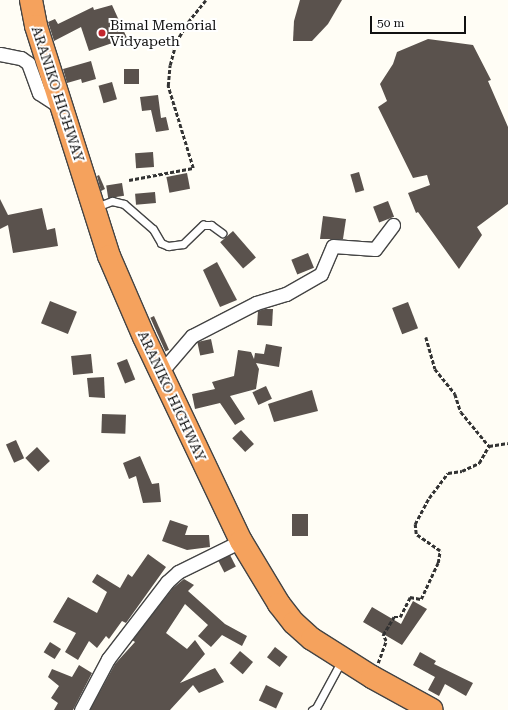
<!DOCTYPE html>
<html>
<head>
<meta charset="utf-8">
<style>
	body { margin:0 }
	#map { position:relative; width:508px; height:710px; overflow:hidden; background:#fffdf5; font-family:"Roboto Serif",serif }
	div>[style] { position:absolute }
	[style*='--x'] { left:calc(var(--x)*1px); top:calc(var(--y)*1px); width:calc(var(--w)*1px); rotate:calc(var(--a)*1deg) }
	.building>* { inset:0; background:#5a524d; transform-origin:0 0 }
	.path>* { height:2.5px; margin-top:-1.25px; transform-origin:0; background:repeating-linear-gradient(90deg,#333 0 4px,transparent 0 6px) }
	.roads { filter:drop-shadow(1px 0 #444) drop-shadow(-1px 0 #444) drop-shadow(0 1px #444) drop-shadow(0 -1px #444) }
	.lane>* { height:7px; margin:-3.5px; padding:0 3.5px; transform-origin:3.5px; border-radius:3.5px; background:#fff }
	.street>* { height:13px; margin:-6.5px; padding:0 6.5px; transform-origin:6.5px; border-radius:6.5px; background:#fff }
	.highway>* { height:22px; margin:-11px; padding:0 11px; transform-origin:11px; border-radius:11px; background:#f5a25d }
	.dots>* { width:11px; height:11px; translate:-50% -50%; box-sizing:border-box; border:2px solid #fff; border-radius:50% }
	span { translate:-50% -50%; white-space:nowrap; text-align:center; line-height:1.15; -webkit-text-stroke:4px #fff; paint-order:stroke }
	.poi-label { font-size:14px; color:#111 }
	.left { translate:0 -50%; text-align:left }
	.street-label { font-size:14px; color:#111 }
	.scale { position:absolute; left:370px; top:16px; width:96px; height:18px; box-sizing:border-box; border:2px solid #111; border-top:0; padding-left:5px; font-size:12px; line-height:14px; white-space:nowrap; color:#111; -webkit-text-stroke:3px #fff; paint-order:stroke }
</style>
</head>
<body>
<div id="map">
	<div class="building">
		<div style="clip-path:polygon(300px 0,342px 0,328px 24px,312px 41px,293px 41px,294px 21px)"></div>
		<div style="clip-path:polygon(112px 5px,127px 38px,89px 51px,81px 27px,54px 41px,48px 22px,55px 19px,58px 24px,93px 7px,94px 10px)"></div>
		<div style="clip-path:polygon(428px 39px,473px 45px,491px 80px,488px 81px,508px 127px,508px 204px,477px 227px,482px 235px,459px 269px,418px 212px,416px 213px,408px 193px,430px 185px,427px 175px,413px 178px,378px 107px,387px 101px,380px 84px,393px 64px,397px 52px)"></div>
		<div style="clip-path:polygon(91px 61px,96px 79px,82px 83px,81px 79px,67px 83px,63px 69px)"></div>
		<div style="left:124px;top:69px;width:15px;height:15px"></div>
		<div style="left:112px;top:82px;width:18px;height:14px;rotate:74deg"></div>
		<div style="clip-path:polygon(158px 95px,161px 118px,166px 117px,169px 130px,156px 132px,151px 110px,142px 111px,140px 97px)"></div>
		<div style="left:153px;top:152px;width:15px;height:18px;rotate:86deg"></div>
		<div style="left:359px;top:172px;width:19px;height:9px;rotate:74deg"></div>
		<div style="left:187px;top:173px;width:16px;height:21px;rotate:79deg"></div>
		<div style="clip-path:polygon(99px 175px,105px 189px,101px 191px,97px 176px)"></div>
		<div style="left:122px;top:183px;width:13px;height:16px;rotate:81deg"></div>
		<div style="left:155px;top:192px;width:11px;height:20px;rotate:85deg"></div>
		<div style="clip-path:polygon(0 199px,8px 215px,42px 208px,47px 230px,55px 228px,58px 246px,13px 253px,8px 225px,0 229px)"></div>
		<div style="left:388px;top:201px;width:17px;height:16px;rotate:69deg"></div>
		<div style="clip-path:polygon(323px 216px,346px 219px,343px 239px,320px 239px)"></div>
		<div style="left:233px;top:231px;width:35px;height:17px;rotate:49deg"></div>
		<div style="left:308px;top:253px;width:16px;height:18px;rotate:68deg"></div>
		<div style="clip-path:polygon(217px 262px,237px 300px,220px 307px,203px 270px)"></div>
		<div style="left:50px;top:301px;width:29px;height:24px;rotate:22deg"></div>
		<div style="left:408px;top:302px;width:28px;height:17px;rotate:69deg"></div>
		<div style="clip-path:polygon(265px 309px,273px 309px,272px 326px,257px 325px,258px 311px)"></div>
		<div style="left:154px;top:316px;width:37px;height:4px;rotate:66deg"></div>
		<div style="left:211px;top:339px;width:14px;height:14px;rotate:78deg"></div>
		<div style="clip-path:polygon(266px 344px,282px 347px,279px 367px,256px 363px,259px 369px,256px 389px,230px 396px,245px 419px,235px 425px,220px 403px,195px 409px,192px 394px,215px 389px,212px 382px,234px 376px,238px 350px,251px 352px,254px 359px,255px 353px,264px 354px)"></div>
		<div style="left:91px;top:354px;width:19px;height:20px;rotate:84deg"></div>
		<div style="left:127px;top:359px;width:22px;height:11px;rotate:68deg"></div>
		<div style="clip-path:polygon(104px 377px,105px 398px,89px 397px,87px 378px)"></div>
		<div style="left:266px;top:386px;width:14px;height:15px;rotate:65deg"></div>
		<div style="clip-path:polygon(312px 390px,318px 411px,274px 422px,268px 404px)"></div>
		<div style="left:102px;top:414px;width:24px;height:19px;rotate:2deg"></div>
		<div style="left:241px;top:430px;width:19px;height:12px;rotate:47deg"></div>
		<div style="left:16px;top:440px;width:20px;height:11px;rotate:66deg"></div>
		<div style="left:37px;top:447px;width:19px;height:16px;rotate:47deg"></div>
		<div style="clip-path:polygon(140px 456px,152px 484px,159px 483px,161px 502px,143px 503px,136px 476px,129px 479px,123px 463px)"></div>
		<div style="left:292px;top:514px;width:16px;height:22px"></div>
		<div style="clip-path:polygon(170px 520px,188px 526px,185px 535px,209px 535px,210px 547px,187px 550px,162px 541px)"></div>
		<div style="clip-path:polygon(148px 554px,166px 567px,126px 623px,122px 621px,109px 639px,106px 636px,97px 648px,89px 641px,78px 660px,65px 652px,76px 633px,53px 622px,68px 597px,97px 613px,107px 592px,92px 582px,97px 574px,120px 588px,128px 574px,132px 577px)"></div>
		<div style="left:230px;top:555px;width:13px;height:13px;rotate:63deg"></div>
		<div style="clip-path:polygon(184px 579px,194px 585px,188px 591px,225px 624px,247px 636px,242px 646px,222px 635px,211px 647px,198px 636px,208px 625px,185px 604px,166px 633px,187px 649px,195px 640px,205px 654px,180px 683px,215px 668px,224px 682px,199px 693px,193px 685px,170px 710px,90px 710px,115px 664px,135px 642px,132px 640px,173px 588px)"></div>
		<div style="clip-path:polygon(413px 601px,427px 609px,402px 645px,363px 622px,372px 607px,401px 624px)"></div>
		<div style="left:50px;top:642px;width:13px;height:12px;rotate:32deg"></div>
		<div style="left:275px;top:647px;width:16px;height:13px;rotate:38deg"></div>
		<div style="left:240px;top:651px;width:17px;height:16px;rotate:40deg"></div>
		<div style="clip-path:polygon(420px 652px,436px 661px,434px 664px,473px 683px,466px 696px,445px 684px,439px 696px,428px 690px,435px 677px,413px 665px)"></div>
		<div style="clip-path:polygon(79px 665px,92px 673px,73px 710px,54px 710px,58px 703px,51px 698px,59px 686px,48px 677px,52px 669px,72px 677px)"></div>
		<div style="left:266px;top:685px;width:19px;height:17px;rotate:25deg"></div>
	</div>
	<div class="path">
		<div style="--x:129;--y:180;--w:65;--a:-10.6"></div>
		<div style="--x:193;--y:168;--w:86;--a:-107"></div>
		<div style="--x:168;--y:86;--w:21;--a:-85"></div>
		<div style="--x:170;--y:65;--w:24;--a:-75"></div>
		<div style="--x:176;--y:42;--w:23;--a:-59"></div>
		<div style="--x:188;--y:22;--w:28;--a:-51"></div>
		<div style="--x:426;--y:337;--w:33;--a:74"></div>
		<div style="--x:435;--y:369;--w:32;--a:51"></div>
		<div style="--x:455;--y:394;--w:19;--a:72"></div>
		<div style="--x:461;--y:412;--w:44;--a:50.5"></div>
		<div style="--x:378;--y:663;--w:23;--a:-70"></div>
		<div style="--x:386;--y:641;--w:7;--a:-117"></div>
		<div style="--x:383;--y:635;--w:21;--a:-59"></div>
		<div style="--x:394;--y:617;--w:6;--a:0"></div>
		<div style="--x:400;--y:617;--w:22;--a:-63"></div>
		<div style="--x:410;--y:597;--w:11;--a:10"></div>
		<div style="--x:421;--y:599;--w:40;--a:-65"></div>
		<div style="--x:438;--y:563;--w:12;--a:-81"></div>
		<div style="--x:440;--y:551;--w:29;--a:-145"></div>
		<div style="--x:416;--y:534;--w:10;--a:-96"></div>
		<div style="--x:415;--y:524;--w:30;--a:-62"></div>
		<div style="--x:429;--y:498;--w:31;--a:-53"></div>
		<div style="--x:448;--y:473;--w:14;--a:-8"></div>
		<div style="--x:462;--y:471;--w:19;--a:-25"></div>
		<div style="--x:479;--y:463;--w:20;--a:-60"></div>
		<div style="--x:489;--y:446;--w:19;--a:-9"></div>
	</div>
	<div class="roads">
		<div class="lane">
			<div style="--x:96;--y:207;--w:17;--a:-21"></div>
			<div style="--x:112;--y:201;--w:12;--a:14"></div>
			<div style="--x:124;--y:204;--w:38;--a:41"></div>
			<div style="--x:153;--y:229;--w:16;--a:60"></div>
			<div style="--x:161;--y:243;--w:8;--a:23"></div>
			<div style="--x:168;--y:246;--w:15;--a:-8"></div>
			<div style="--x:183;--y:244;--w:28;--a:-44"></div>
			<div style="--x:203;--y:225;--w:8;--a:0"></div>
			<div style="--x:211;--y:225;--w:14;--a:36"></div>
			<div style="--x:312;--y:710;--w:4;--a:-27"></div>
			<div style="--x:316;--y:708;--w:55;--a:-61.6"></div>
		</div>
		<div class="street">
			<div style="--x:0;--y:54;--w:21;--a:11"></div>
			<div style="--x:21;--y:58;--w:9;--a:36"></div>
			<div style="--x:28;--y:63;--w:32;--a:70"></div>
			<div style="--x:39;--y:93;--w:27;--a:33"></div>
			<div style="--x:161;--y:372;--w:48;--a:-49.3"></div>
			<div style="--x:192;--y:336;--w:72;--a:-27.3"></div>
			<div style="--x:256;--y:303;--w:31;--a:-17"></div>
			<div style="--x:286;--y:294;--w:40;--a:-29.7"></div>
			<div style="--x:321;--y:274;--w:30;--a:-67"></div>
			<div style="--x:333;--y:246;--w:42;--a:4.1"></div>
			<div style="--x:375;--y:249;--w:30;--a:-53"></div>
			<div style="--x:81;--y:710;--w:58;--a:-62.1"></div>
			<div style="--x:108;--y:659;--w:97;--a:-52.5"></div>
			<div style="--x:167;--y:582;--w:15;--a:-42"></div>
			<div style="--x:178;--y:572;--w:70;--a:-26.2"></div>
		</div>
		<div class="highway">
			<div style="--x:31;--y:0;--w:26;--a:79"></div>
			<div style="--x:36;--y:26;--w:241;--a:72.4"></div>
			<div style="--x:109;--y:256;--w:88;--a:66.6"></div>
			<div style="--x:144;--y:337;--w:226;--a:64.6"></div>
			<div style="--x:241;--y:541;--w:74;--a:58.9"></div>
			<div style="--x:279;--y:604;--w:24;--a:52"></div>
			<div style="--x:294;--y:623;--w:24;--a:42"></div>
			<div style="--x:312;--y:639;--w:71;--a:32.3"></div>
			<div style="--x:372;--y:677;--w:68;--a:28.8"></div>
		</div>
	</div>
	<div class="dots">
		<div style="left:102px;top:33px;background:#c4262e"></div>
	</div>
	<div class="poi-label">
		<span class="left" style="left:110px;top:33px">Bimal Memorial<br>Vidyapeth</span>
	</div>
	<div class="street-label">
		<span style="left:58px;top:94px;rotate:72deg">ARANIKO HIGHWAY</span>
		<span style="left:172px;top:396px;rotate:65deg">ARANIKO HIGHWAY</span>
	</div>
	<div class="scale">50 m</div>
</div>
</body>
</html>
